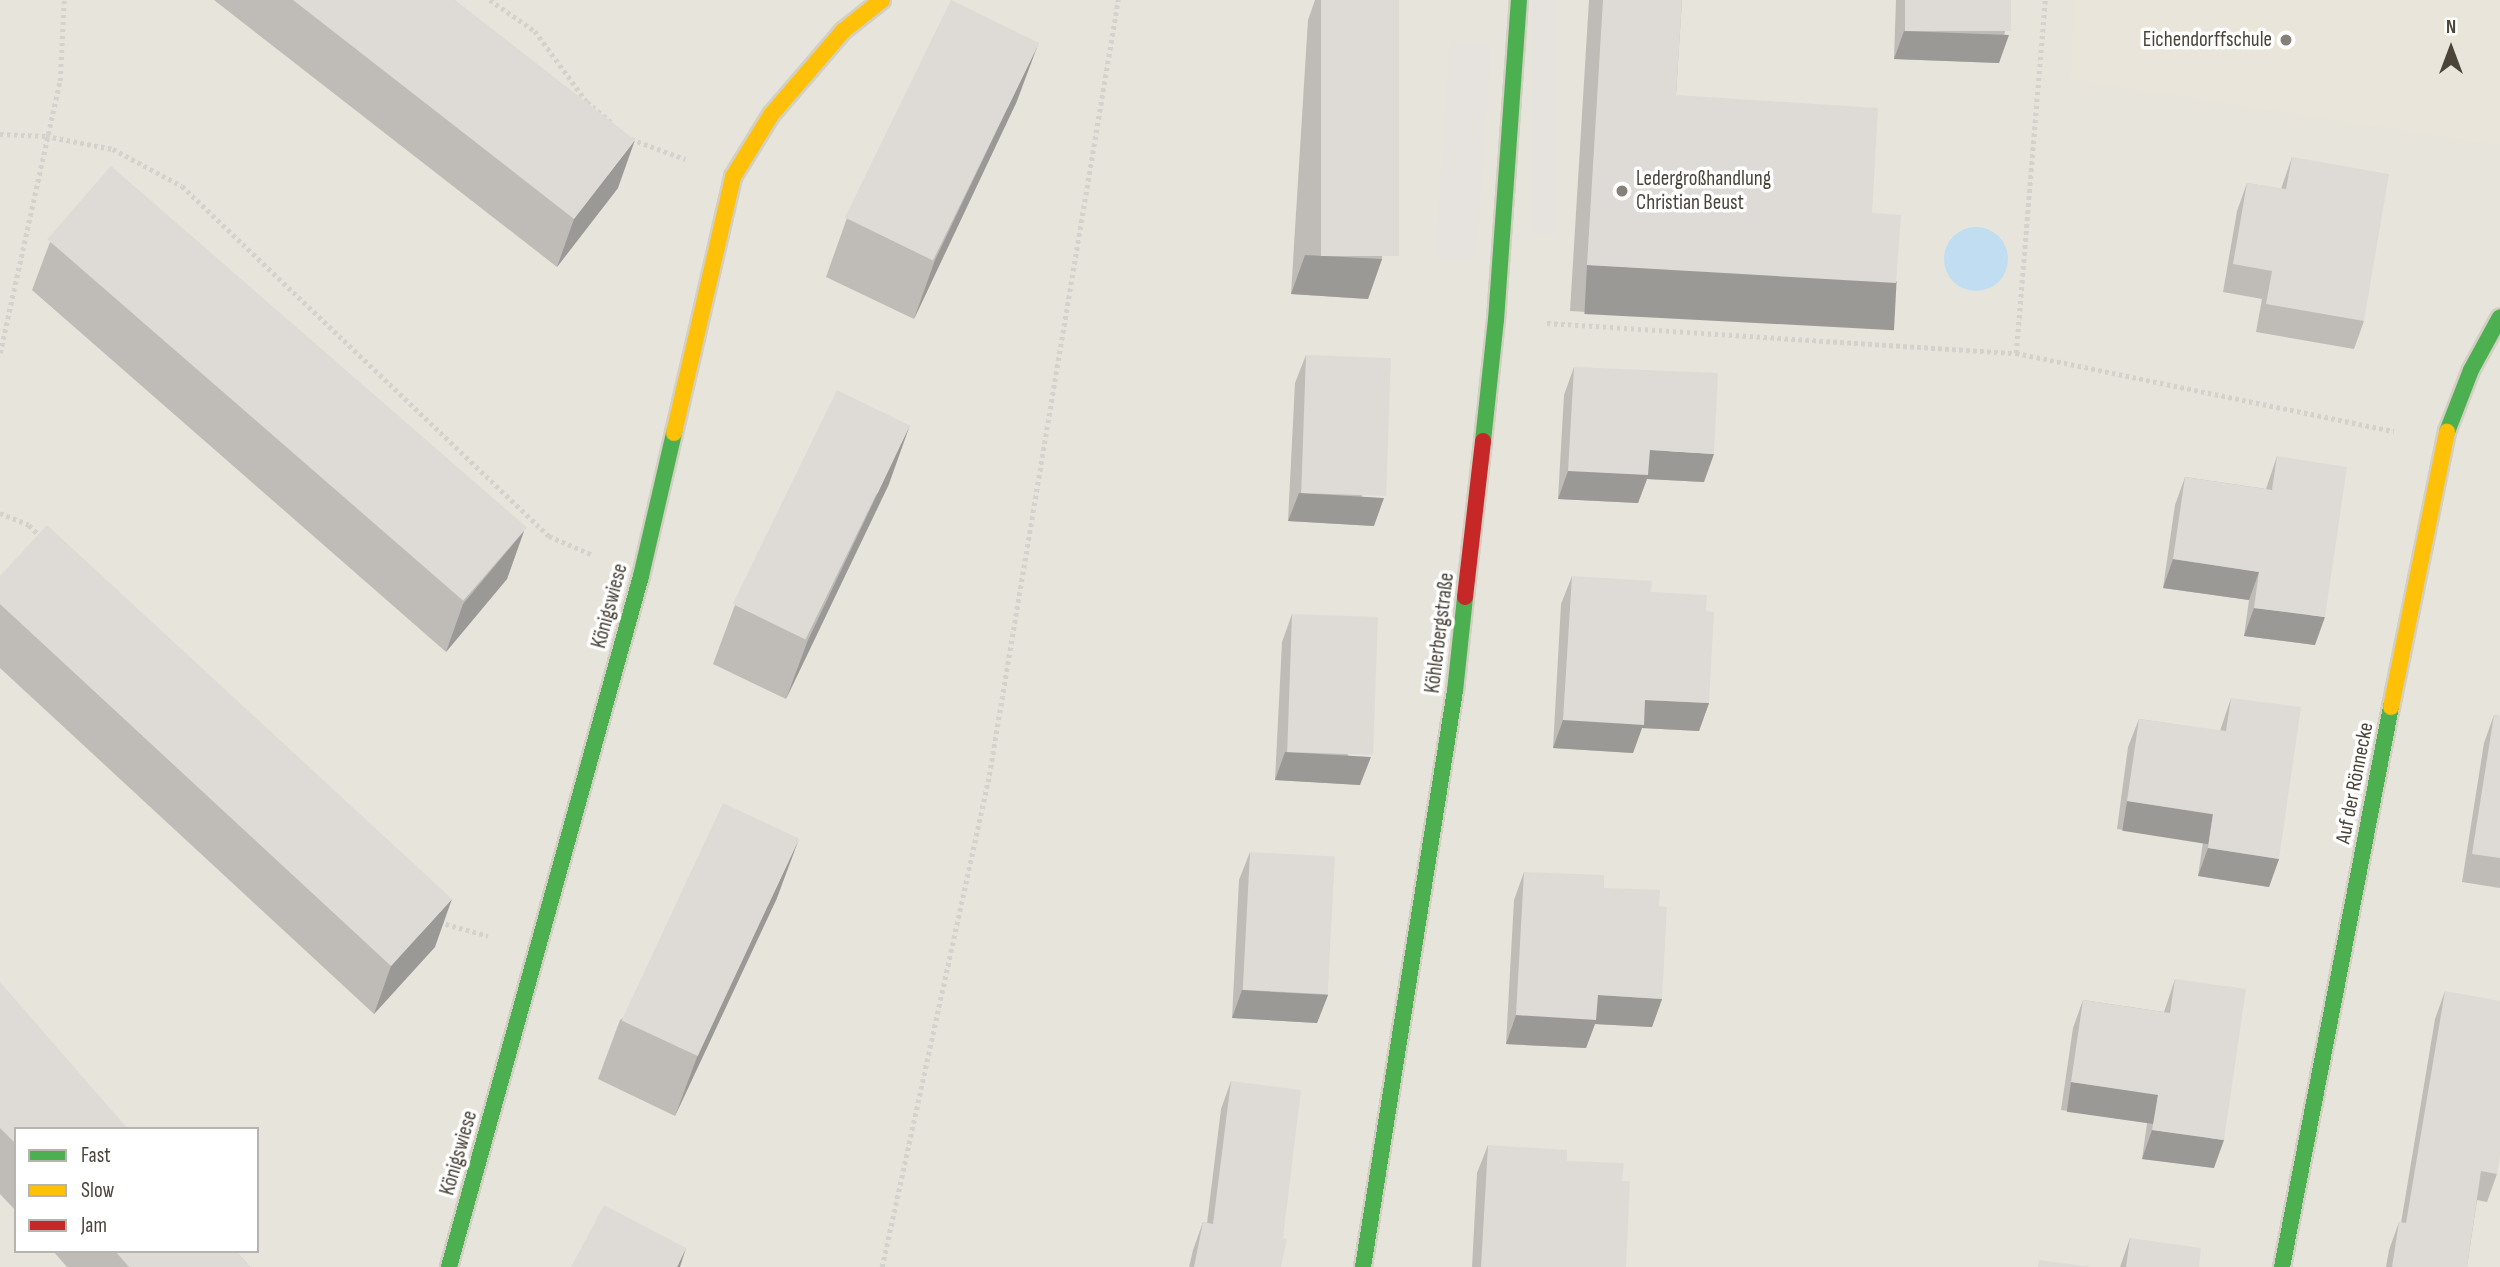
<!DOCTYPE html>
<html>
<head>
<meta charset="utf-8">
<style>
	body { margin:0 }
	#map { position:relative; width:2500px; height:1267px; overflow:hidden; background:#f4f2ee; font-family:"Sofia Sans Condensed",sans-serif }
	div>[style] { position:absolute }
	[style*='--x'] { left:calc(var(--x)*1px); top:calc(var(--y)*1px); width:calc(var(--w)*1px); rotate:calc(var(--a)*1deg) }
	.residential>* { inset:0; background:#e7e4dc }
	.education>* { inset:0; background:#eae5da }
	.parking>* { inset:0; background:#e6e3df; transform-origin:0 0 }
	.water>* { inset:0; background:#c0ddf1 }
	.round { border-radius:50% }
	.path>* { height:4.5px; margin-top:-2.25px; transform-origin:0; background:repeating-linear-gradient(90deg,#d3d2cc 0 3.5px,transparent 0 7px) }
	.roads { filter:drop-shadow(2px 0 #d3cfc5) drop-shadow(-2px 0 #d3cfc5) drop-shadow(0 2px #d3cfc5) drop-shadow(0 -2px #d3cfc5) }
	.fast>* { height:16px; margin:-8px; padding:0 8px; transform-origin:8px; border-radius:8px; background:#4caf50 }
	.slow>* { height:16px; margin:-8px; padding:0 8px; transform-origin:8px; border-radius:8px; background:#ffc107 }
	.jam>* { height:16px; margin:-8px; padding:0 8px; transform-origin:8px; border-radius:8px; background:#c62828 }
	.wall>* { inset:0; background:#bfbcb8 }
	.shaded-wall>* { inset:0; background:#9b9996; transform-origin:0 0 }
	.building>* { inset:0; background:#dedbd6; transform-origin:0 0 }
	.dots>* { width:19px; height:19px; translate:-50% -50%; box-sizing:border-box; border:4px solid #fff; border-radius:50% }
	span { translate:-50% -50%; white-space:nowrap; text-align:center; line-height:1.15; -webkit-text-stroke:7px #fff; paint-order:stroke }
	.poi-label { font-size:21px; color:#4b4439 }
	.right { translate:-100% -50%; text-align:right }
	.left { translate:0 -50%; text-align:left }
	.street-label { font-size:21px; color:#4b4439 }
	.legend { position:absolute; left:14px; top:1127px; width:245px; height:126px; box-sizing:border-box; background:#fff; border:2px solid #b7b4b0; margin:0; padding:9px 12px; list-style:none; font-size:21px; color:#4b4439 }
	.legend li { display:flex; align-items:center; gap:14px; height:35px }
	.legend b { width:35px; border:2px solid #b7b4b0 }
	.north { position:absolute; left:2416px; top:14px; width:70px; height:70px; -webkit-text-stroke:5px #fff; paint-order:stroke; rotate:0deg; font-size:19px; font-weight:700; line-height:28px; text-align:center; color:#4b4439 }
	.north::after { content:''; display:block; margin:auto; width:24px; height:32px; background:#4b4439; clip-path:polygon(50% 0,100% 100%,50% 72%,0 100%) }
</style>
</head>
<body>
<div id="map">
	<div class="residential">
		<div style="clip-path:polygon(evenodd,0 0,2500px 0,2500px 1267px,0 1267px,0 0,16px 1129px,257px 1129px,257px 1251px,16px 1251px,16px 1129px)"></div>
	</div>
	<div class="education">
		<div style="clip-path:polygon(2074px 0,2500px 0,2500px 145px,2071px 79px)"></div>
	</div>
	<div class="parking">
		<div style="left:1532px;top:0;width:24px;height:234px"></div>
		<div style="left:1491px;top:45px;width:217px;height:41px;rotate:94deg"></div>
	</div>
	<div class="water">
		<div class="round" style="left:1944px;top:227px;width:64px;height:64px"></div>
	</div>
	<div class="path">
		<div style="--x:490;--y:0;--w:55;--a:34.6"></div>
		<div style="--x:535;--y:31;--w:88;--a:53.8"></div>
		<div style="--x:587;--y:102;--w:31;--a:40"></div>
		<div style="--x:0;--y:134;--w:46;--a:2.5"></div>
		<div style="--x:46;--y:136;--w:68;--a:11"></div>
		<div style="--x:113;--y:149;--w:78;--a:28.2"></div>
		<div style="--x:182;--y:186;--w:507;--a:43.64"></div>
		<div style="--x:549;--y:536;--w:48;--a:23.4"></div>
		<div style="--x:631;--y:139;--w:58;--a:20.3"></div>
		<div style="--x:1547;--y:323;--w:470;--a:3.7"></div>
		<div style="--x:2016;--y:353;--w:386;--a:11.7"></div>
		<div style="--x:0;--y:353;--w:279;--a:-77.6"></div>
		<div style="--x:60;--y:81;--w:81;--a:-87.2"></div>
		<div style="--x:2016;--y:353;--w:354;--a:-85.3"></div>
		<div style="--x:0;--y:513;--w:31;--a:22"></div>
		<div style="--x:29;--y:525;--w:17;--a:45"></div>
		<div style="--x:439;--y:922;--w:51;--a:15.9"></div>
		<div style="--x:882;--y:1267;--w:496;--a:-77.7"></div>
		<div style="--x:988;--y:782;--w:793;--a:-80.56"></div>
	</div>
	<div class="roads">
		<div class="fast">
			<div style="--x:2447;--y:432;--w:66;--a:-68.8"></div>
			<div style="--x:2471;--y:370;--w:60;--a:-61.3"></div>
			<div style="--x:1483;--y:441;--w:122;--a:-83.9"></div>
			<div style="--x:1496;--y:320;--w:321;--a:-85.9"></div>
			<div style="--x:449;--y:1267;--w:717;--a:-74.47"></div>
			<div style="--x:641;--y:576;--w:147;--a:-77"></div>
			<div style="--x:1363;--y:1267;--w:583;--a:-80.93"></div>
			<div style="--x:1455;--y:691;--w:95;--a:-83.9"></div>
			<div style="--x:2282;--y:1267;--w:571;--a:-78.99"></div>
		</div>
		<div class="slow">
			<div style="--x:674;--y:433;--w:263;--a:-77"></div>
			<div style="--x:733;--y:177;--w:73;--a:-58.5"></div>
			<div style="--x:771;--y:115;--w:111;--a:-49.4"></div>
			<div style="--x:843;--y:31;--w:50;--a:-38.5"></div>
			<div style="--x:2391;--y:707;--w:281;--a:-78.5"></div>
		</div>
		<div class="jam">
			<div style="--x:1465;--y:597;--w:157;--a:-83.4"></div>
		</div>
	</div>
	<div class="wall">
		<div style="clip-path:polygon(214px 0,455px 0,618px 188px,557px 267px)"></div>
		<div style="clip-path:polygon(1315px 0,1399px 0,1382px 259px,1368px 299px,1291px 294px,1308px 20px)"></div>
		<div style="clip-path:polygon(1589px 0,1682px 0,1676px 95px,1872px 213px,1896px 283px,1880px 329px,1570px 311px)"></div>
		<div style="clip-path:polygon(1896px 0,2011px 0,1999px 63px,1894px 59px)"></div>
		<div style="clip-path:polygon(1017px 101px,914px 319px,826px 277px,847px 218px)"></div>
		<div style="clip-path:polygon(2292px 157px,2364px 321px,2354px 349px,2256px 332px,2262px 299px,2223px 292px,2237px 211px,2247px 183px,2281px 189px)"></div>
		<div style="clip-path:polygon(50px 242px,524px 531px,507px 579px,446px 652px,32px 290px)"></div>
		<div style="clip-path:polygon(1306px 355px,1374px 526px,1288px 521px,1295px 383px)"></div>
		<div style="clip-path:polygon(1574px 367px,1704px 482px,1647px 479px,1638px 503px,1558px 499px,1564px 395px)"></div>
		<div style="clip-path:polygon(2277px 456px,2315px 645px,2244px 636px,2249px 600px,2163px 588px,2175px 505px,2185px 477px,2266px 489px)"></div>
		<div style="clip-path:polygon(889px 484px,786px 699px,713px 664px,735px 605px)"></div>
		<div style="clip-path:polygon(0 576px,435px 947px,374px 1014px,0 668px)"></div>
		<div style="clip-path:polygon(1572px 576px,1651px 592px,1706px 611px,1709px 703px,1699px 731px,1642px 728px,1633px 753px,1553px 748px,1561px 604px)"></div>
		<div style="clip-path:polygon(1292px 614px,1360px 785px,1275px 780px,1282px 642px)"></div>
		<div style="clip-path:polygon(2231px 698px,2279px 859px,2269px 887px,2198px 876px,2203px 842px,2117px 829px,2128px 747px,2139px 719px,2220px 731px)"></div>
		<div style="clip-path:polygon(2494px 715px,2500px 716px,2500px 888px,2462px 882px,2484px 743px)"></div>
		<div style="clip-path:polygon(1250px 852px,1328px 995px,1317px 1023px,1232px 1018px,1239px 880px)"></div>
		<div style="clip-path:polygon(1524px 872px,1604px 888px,1659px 906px,1662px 999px,1652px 1027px,1595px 1024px,1586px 1048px,1506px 1044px,1514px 900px)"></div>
		<div style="clip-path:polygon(777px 898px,675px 1116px,598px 1079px,620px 1020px)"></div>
		<div style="clip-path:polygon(2175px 979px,2214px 1168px,2142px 1159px,2147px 1123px,2061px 1110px,2073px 1028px,2083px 1000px,2164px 1012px)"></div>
		<div style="clip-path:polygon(0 982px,16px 1129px,16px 1211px,0 1194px)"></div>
		<div style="clip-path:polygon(2445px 991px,2497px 1174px,2487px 1202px,2477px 1200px,2467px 1267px,2386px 1267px,2389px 1250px,2399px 1222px,2401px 1223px,2435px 1019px)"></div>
		<div style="clip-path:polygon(1231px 1081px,1283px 1238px,1281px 1267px,1189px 1267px,1193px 1250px,1203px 1222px,1207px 1223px,1221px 1109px)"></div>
		<div style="clip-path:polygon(1488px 1145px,1567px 1161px,1622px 1181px,1626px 1267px,1472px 1267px,1477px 1173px)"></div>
		<div style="clip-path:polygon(2130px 1238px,2199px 1267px,2120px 1267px)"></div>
		<div style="clip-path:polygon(53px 1251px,236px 1251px,250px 1267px,67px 1267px)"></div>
	</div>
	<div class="shaded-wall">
		<div style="clip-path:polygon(1904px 31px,2009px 35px,1999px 63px,1894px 59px)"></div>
		<div style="clip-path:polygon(1039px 42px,1017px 101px,914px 319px,935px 260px)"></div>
		<div style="clip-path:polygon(635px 140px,618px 188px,557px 267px,574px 219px)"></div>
		<div style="clip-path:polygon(1305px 255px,1382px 259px,1368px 299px,1291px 294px)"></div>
		<div style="left:1587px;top:265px;width:310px;height:49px;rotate:3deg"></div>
		<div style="clip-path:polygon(910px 425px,889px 484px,786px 699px,808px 640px)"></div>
		<div style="clip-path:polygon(1650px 450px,1714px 454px,1704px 482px,1647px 479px,1638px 503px,1558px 499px,1568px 471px)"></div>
		<div style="clip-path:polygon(1299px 493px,1384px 498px,1374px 526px,1288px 521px)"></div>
		<div style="clip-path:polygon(524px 531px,507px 579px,446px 652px,463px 604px)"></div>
		<div style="clip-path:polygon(2173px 559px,2259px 572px,2249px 600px,2163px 588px)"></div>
		<div style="clip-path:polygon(2254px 608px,2325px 617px,2315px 645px,2244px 636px)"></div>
		<div style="clip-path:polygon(1645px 700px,1709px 703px,1699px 731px,1642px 728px,1633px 753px,1553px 748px,1563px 720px)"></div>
		<div style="clip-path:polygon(1285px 752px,1371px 757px,1360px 785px,1275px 780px)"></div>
		<div style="left:2127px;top:801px;width:87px;height:30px;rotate:9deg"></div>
		<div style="clip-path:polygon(799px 839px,777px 898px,675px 1116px,697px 1057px)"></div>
		<div style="clip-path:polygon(2208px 848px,2279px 859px,2269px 887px,2198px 876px)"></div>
		<div style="clip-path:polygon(452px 899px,435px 947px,374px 1014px,391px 966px)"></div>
		<div style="clip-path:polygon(1242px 990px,1328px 995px,1317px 1023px,1232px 1018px)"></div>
		<div style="clip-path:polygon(1598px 995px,1662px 999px,1652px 1027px,1595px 1024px,1586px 1048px,1506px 1044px,1516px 1015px)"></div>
		<div style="left:2071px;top:1082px;width:88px;height:30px;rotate:8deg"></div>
		<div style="clip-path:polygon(2152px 1130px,2224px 1140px,2214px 1168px,2142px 1159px)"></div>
		<div style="clip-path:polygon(686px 1248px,680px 1267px,677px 1267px)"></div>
	</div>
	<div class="building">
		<div style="clip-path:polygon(293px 0,455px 0,635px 140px,574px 219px)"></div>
		<div style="left:951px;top:0;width:98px;height:242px;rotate:26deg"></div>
		<div style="left:1321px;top:0;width:78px;height:256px"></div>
		<div style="clip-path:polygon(1603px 0,1682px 0,1676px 95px,1878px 108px,1872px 213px,1901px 215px,1896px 283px,1587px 265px)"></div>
		<div style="left:1905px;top:0;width:106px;height:31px"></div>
		<div style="clip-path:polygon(2292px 157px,2389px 174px,2364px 321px,2266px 304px,2272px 271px,2233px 264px,2247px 183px,2286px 189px)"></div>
		<div style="left:111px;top:166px;width:551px;height:97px;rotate:41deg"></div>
		<div style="left:1306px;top:355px;width:85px;height:138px;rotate:2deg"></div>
		<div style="clip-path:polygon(1574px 367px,1718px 373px,1714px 454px,1650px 450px,1648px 475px,1568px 471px)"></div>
		<div style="left:837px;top:390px;width:81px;height:238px;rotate:26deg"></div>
		<div style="clip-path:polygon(2277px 456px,2347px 467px,2325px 617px,2254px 608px,2259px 572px,2173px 559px,2185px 477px,2272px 490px)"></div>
		<div style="clip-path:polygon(47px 525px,452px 899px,391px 966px,0 604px,0 576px)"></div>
		<div style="clip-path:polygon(1572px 576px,1652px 581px,1651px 592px,1707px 595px,1706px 611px,1714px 612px,1709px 703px,1645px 700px,1644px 725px,1563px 720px)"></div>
		<div style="left:1292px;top:614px;width:86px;height:138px;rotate:2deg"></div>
		<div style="clip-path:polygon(2231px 698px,2301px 707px,2279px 859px,2208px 848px,2213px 814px,2127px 801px,2139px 719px,2226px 731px)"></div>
		<div style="clip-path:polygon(2494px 715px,2500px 716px,2500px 858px,2472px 854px)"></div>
		<div style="left:723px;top:803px;width:84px;height:240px;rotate:25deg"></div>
		<div style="left:1250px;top:852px;width:85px;height:138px;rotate:3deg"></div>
		<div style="clip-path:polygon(1524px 872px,1604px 875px,1604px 888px,1660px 890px,1659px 906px,1667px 907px,1662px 999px,1598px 995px,1596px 1020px,1516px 1015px)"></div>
		<div style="clip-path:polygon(2175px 979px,2246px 989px,2224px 1140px,2152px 1130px,2158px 1095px,2071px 1082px,2083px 1000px,2170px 1013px)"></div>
		<div style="clip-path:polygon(0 982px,128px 1129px,16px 1129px,16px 1144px,0 1128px)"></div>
		<div style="clip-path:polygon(2445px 991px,2500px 1001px,2500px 1155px,2497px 1174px,2481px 1171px,2467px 1267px,2392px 1267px,2399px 1222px,2406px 1223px)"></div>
		<div style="clip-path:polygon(1231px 1081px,1301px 1090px,1283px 1238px,1287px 1239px,1281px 1267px,1194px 1267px,1203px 1222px,1213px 1224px)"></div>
		<div style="clip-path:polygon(1488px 1145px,1567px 1150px,1567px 1161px,1624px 1163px,1622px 1181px,1630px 1181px,1626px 1267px,1481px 1267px)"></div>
		<div style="clip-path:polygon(604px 1205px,686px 1248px,677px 1267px,571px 1267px)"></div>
		<div style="clip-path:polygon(2130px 1238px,2201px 1248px,2199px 1267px,2126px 1267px)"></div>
		<div style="clip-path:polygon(115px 1251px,236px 1251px,250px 1267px,129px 1267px)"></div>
		<div style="clip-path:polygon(2039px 1260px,2092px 1267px,2038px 1267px)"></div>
	</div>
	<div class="dots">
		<div style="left:2286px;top:40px;background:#868178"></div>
		<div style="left:1622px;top:191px;background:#868178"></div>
	</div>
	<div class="poi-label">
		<span class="right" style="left:2272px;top:40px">Eichendorffschule</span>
		<span class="left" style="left:1636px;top:191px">Ledergroßhandlung<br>Christian Beust</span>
	</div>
	<div class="street-label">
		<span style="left:610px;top:606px;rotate:-75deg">Königswiese</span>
		<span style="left:1440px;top:633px;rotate:-83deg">Köhlerbergstraße</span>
		<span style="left:2355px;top:783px;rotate:-79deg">Auf der Rönnecke</span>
		<span style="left:459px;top:1153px;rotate:-74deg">Königswiese</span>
	</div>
	<ul class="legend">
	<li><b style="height:9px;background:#4caf50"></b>Fast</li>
	<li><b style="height:9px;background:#ffc107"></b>Slow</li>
	<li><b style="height:9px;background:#c62828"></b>Jam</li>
	</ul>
	<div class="north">N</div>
</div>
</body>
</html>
